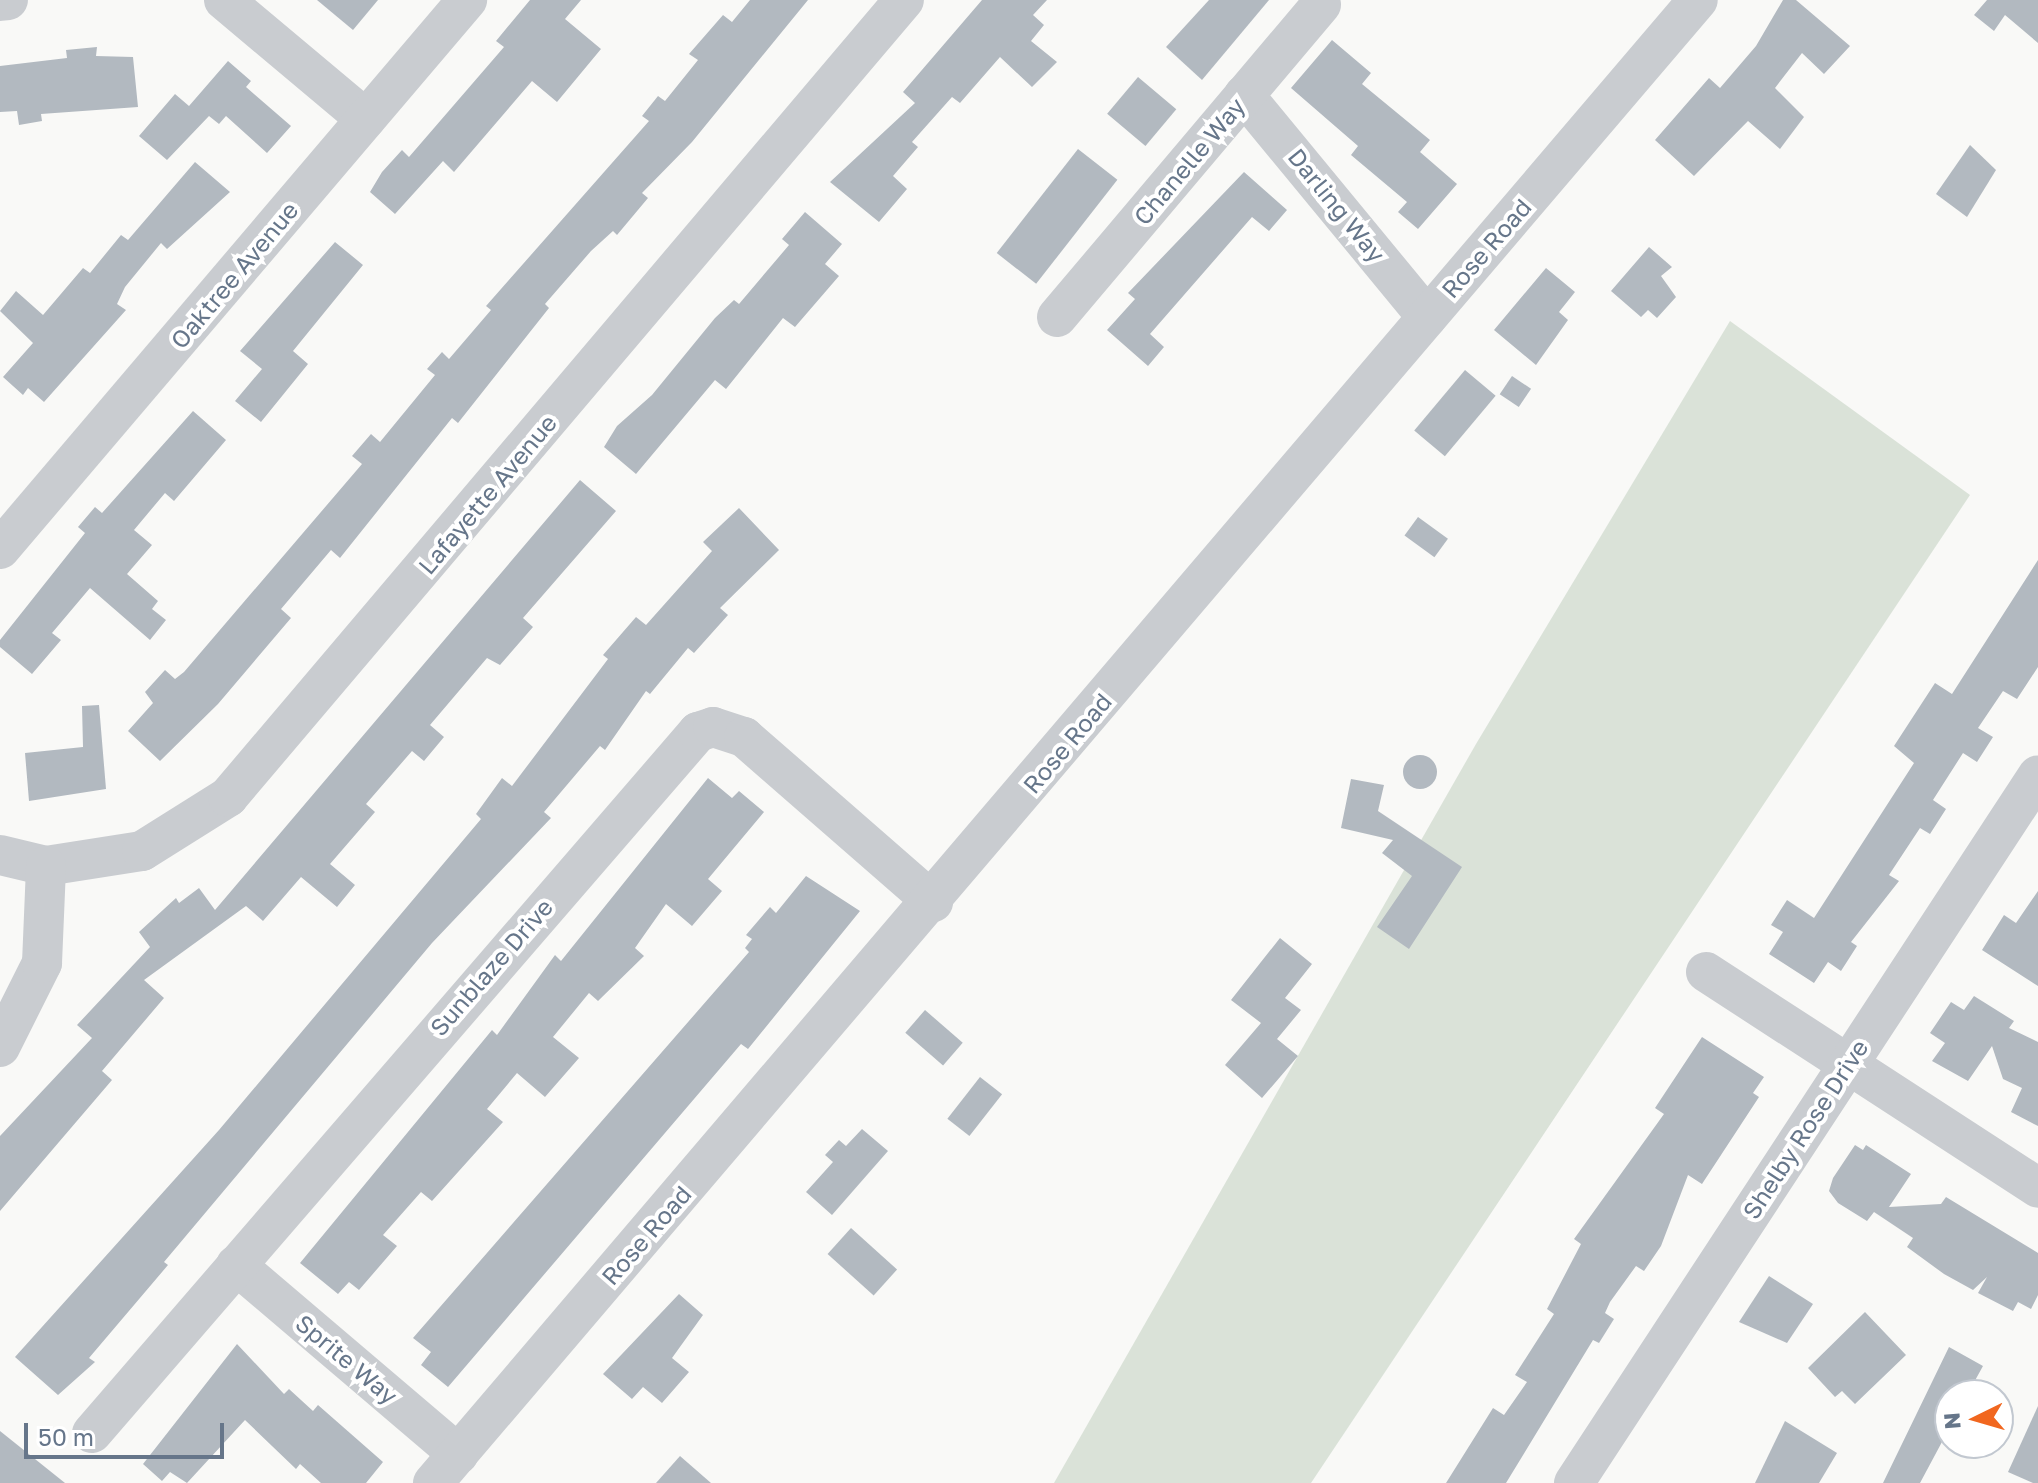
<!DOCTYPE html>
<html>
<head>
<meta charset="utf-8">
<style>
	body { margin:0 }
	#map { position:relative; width:2038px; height:1483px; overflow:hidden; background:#f9f9f7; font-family:"Golos Text",sans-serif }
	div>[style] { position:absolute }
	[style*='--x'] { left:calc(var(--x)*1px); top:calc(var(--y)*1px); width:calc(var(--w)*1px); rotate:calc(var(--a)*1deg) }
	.green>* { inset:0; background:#dae2d8 }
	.building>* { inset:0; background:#b2b9c0; transform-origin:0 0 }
	.round { border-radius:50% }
	.minor>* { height:40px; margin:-20px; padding:0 20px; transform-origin:20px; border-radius:20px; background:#c9ccd0 }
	span { translate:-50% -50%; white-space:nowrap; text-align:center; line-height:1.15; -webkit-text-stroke:8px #fff; paint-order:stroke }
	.street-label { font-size:24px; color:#66768a }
	.north { position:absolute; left:1934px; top:1379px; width:80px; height:80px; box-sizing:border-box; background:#fff; border:2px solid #c2c8d0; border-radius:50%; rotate:265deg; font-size:22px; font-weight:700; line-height:32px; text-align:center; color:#66768a }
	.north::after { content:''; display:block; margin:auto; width:28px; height:36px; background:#f1671f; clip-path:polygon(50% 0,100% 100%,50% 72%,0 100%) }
	.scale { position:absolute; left:24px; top:1423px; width:200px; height:36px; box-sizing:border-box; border:4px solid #66768a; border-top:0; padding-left:10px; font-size:24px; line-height:28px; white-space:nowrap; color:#66768a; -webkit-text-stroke:6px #fff; paint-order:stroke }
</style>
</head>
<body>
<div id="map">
	<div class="green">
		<div style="clip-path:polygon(1730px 321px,1970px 495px,1311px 1483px,1054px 1483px,1476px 744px)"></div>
	</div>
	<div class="building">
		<div style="clip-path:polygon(317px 0,378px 0,353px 30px)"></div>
		<div style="clip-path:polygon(530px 0,581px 0,565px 19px,601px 49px,557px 102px,532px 81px,454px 172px,443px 161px,395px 214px,370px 192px,382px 172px,402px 150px,409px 157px,504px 47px,496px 41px)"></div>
		<div style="clip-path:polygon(750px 0,808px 0,692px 142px,642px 193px,648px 198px,617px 235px,613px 231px,591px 251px,545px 304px,549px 308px,458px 423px,452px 418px,340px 558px,331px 550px,281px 609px,291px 618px,218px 704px,160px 761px,128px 731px,153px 703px,145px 692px,165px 670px,175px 679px,184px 672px,362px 464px,352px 456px,371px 434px,380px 442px,435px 375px,427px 369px,442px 352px,449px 359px,491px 310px,486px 306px,649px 121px,642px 116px,658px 96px,665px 101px,698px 60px,689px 54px,723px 15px,732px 22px)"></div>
		<div style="clip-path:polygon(982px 0,1047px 0,1033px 15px,1044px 25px,1031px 41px,1057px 62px,1032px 87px,1000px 57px,960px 103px,952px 97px,912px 142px,918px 147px,893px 176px,907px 189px,879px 222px,830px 182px,915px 103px,903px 92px)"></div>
		<div style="clip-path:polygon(1209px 0,1269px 0,1202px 80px,1166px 47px)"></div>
		<div style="clip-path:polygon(1783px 0,1796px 0,1850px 46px,1824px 74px,1802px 53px,1775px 88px,1804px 117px,1780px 149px,1748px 121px,1694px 176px,1655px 140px,1709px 78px,1720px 88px,1756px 46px)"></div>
		<div style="clip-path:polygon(1987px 0,2038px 0,2038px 43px,2005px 15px,1994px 31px,1974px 15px)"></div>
		<div style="clip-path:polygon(1332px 40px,1371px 73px,1362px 84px,1430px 140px,1420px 152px,1457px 184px,1418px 229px,1398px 212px,1407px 202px,1351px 155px,1358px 146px,1291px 88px)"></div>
		<div style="clip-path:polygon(97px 47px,96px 56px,133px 57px,138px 107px,41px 114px,42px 121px,19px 125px,17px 111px,0 112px,0 66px,67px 58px,66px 50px)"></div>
		<div style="clip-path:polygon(228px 61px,251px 81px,246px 87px,291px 126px,267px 153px,226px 116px,219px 124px,209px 116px,167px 160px,139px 136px,175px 94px,189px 106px)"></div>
		<div style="left:1138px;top:77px;width:50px;height:48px;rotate:40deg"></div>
		<div style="clip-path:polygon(1970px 145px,1996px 170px,1967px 217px,1936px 194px)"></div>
		<div style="left:1078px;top:149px;width:50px;height:132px;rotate:38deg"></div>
		<div style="clip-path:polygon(195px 162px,230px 192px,167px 249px,161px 243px,125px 287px,117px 304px,126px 310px,44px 402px,28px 388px,23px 395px,3px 377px,33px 343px,0 311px,16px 291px,43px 315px,83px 268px,90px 273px,121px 235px,128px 240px)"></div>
		<div style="clip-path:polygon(1244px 172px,1287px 210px,1269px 231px,1252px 217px,1150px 334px,1164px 347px,1148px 366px,1107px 330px,1135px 299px,1128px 293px)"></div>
		<div style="clip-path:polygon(805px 212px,842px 244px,825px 264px,839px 276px,795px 327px,783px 318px,726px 389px,715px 380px,636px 474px,604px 447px,617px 426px,652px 395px,715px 318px,734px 300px,739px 304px,789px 245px,782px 239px)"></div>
		<div style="clip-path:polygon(335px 242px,363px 265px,293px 351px,308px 364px,261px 422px,235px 401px,262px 369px,240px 351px)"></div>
		<div style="clip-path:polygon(1649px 247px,1672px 267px,1661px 276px,1676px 297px,1657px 318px,1648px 310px,1641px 317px,1611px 291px)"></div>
		<div style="clip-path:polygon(1546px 268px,1575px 292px,1559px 312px,1568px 320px,1536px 365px,1494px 330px)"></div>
		<div style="left:1465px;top:370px;width:40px;height:79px;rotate:40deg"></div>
		<div style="left:1512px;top:376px;width:23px;height:22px;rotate:34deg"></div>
		<div style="clip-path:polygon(193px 411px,226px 440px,174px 501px,165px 493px,134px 530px,152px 545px,127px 574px,158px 601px,152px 609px,166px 620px,150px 640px,90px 588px,52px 633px,61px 640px,32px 674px,0 647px,0 640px,85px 533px,78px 527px,95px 507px,102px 513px)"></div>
		<div style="clip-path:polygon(580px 480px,616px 511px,523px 618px,533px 627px,500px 665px,487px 658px,430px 725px,444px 737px,424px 761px,412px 751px,366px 804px,375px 812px,330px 864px,355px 885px,337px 907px,301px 877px,263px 921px,246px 906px,144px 980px,164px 998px,102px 1071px,112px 1080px,0 1211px,0 1136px,92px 1038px,77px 1025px,150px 947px,139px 932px,176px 898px,179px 903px,199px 888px,215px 910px)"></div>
		<div style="clip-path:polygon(739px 508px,779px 550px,720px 608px,728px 615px,694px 653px,688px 648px,650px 694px,646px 691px,605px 750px,600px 746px,544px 812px,551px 818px,432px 943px,164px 1262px,168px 1265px,89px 1358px,95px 1362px,58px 1395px,15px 1357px,219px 1130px,481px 819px,476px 814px,502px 778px,512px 786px,608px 659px,603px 655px,636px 617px,646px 625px,712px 551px,703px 542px)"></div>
		<div style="left:1418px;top:517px;width:37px;height:23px;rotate:36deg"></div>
		<div style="clip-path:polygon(2038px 560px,2038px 667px,2017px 699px,2003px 691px,1978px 728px,1993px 737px,1977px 762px,1963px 753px,1933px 800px,1946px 809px,1930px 834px,1920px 828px,1889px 875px,1899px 881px,1851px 942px,1857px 946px,1841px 971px,1828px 962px,1814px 983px,1769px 954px,1783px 932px,1771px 925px,1787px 900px,1814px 918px,1914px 763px,1894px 746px,1935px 683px,1952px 694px)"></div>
		<div style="clip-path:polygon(99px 705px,106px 789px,29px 801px,25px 753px,83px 747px,82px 706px)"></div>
		<div class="round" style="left:1403px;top:755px;width:34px;height:34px"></div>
		<div style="clip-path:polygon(708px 778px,732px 798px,739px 791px,764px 812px,708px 879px,722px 891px,692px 926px,666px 904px,635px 948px,644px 956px,598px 1001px,589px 993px,553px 1037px,579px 1058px,545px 1097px,517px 1073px,487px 1109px,503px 1122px,432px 1201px,421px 1192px,383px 1235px,397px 1246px,359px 1290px,349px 1282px,338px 1294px,300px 1263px,492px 1030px,497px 1035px,555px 955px,561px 961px)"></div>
		<div style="clip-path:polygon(1351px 779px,1384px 785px,1378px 811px,1462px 867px,1409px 949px,1377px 927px,1412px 876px,1382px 853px,1393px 840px,1341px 828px)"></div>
		<div style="clip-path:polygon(806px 876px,860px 911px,748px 1049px,741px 1044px,448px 1387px,421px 1365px,431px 1352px,413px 1338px,749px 952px,745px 948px,752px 939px,746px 935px,770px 907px,776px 913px)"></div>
		<div style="clip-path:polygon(2038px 891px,2038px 986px,1982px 950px,2004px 915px,2016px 923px)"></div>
		<div style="clip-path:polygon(1280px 938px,1312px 964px,1285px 998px,1301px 1010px,1277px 1039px,1298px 1056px,1262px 1098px,1225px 1065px,1261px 1023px,1231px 1000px)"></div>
		<div style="clip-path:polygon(1974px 996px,2014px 1021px,2009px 1028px,2038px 1042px,2038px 1126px,2011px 1112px,2022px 1088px,2003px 1079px,1992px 1046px,1968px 1081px,1932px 1061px,1945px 1043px,1930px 1033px,1951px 1002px,1964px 1010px)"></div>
		<div style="left:925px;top:1010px;width:50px;height:30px;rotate:41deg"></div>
		<div style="clip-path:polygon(1702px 1037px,1764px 1077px,1753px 1093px,1759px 1097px,1702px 1184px,1688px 1175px,1661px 1246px,1644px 1271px,1636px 1266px,1610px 1302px,1605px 1313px,1614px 1319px,1599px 1343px,1593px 1340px,1506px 1483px,1446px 1483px,1493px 1408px,1504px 1415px,1527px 1382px,1515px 1375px,1554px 1314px,1547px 1309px,1581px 1244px,1574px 1239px,1664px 1114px,1655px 1108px)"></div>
		<div style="left:980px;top:1077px;width:28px;height:53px;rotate:38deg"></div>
		<div style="clip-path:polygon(862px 1129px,888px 1151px,832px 1215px,806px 1192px,833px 1162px,825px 1155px,839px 1140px,846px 1146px)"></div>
		<div style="clip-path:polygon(1855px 1145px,1863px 1150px,1866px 1145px,1911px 1174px,1889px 1207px,1941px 1204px,1946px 1197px,2038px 1253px,2038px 1295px,2031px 1309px,2018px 1302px,2013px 1311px,1978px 1293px,1987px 1277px,1973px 1290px,1944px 1274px,1907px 1247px,1913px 1238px,1874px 1212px,1867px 1221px,1838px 1203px,1829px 1191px,1833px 1178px)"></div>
		<div style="left:851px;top:1228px;width:62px;height:35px;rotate:42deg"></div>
		<div style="clip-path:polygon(1769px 1276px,1813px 1304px,1787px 1343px,1739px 1322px)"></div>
		<div style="clip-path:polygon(679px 1294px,703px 1315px,672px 1358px,689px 1372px,662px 1403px,643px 1387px,632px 1399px,603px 1374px)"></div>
		<div style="clip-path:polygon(1865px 1312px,1906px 1355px,1855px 1404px,1842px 1391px,1835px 1397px,1808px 1368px)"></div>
		<div style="clip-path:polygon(237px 1344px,284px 1394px,289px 1389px,313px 1411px,318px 1405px,383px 1462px,366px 1483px,321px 1483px,300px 1464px,296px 1469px,245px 1420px,187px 1483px,170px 1472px,162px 1481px,143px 1464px)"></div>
		<div style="clip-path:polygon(1949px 1347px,1983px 1366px,1967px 1395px,1950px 1395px,1950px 1427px,1920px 1483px,1883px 1483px)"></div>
		<div style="clip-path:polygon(2038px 1406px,2038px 1483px,2033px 1483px,2008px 1472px)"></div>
		<div style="clip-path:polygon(1785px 1421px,1837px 1453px,1819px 1483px,1755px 1483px)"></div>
		<div style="clip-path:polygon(0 1431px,65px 1483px,0 1483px)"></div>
		<div style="clip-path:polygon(680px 1456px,711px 1483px,656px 1483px)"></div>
	</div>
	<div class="minor">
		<div style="--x:224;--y:0;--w:185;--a:40"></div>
		<div style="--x:0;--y:1;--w:8;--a:-7"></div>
		<div style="--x:1244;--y:95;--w:288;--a:50.5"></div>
		<div style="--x:1057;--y:317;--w:409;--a:-49.8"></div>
		<div style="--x:0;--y:549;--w:721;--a:-49.61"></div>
		<div style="--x:0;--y:855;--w:47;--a:13.4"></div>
		<div style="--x:46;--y:866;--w:97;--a:-8.9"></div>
		<div style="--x:142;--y:851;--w:102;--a:-32.1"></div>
		<div style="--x:228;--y:797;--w:1045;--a:-49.7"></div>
		<div style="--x:1706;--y:972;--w:396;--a:33"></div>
		<div style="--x:0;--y:1047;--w:94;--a:-63.4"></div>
		<div style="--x:42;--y:963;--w:97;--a:-87.6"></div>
		<div style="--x:236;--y:1265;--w:292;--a:40.4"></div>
		<div style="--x:92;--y:1433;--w:927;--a:-49.16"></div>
		<div style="--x:698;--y:732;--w:16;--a:-18"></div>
		<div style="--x:713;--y:727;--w:33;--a:18"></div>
		<div style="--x:744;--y:737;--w:251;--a:41.1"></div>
		<div style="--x:433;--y:1483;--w:1949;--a:-49.54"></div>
		<div style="--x:1574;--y:1483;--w:846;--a:-56.76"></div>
	</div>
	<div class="street-label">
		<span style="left:1189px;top:161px;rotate:-50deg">Chanelle Way</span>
		<span style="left:1337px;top:205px;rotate:51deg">Darling Way</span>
		<span style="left:1486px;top:248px;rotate:-49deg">Rose Road</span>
		<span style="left:234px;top:275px;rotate:-50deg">Oaktree Avenue</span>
		<span style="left:487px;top:494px;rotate:-50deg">Lafayette Avenue</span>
		<span style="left:1067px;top:743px;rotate:-50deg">Rose Road</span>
		<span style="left:491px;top:967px;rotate:-49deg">Sunblaze Drive</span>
		<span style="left:1805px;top:1129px;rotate:-57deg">Shelby Rose Drive</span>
		<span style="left:646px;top:1235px;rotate:-49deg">Rose Road</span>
		<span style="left:347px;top:1359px;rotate:40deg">Sprite Way</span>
	</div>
	<div class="north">N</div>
	<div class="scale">50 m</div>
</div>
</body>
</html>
